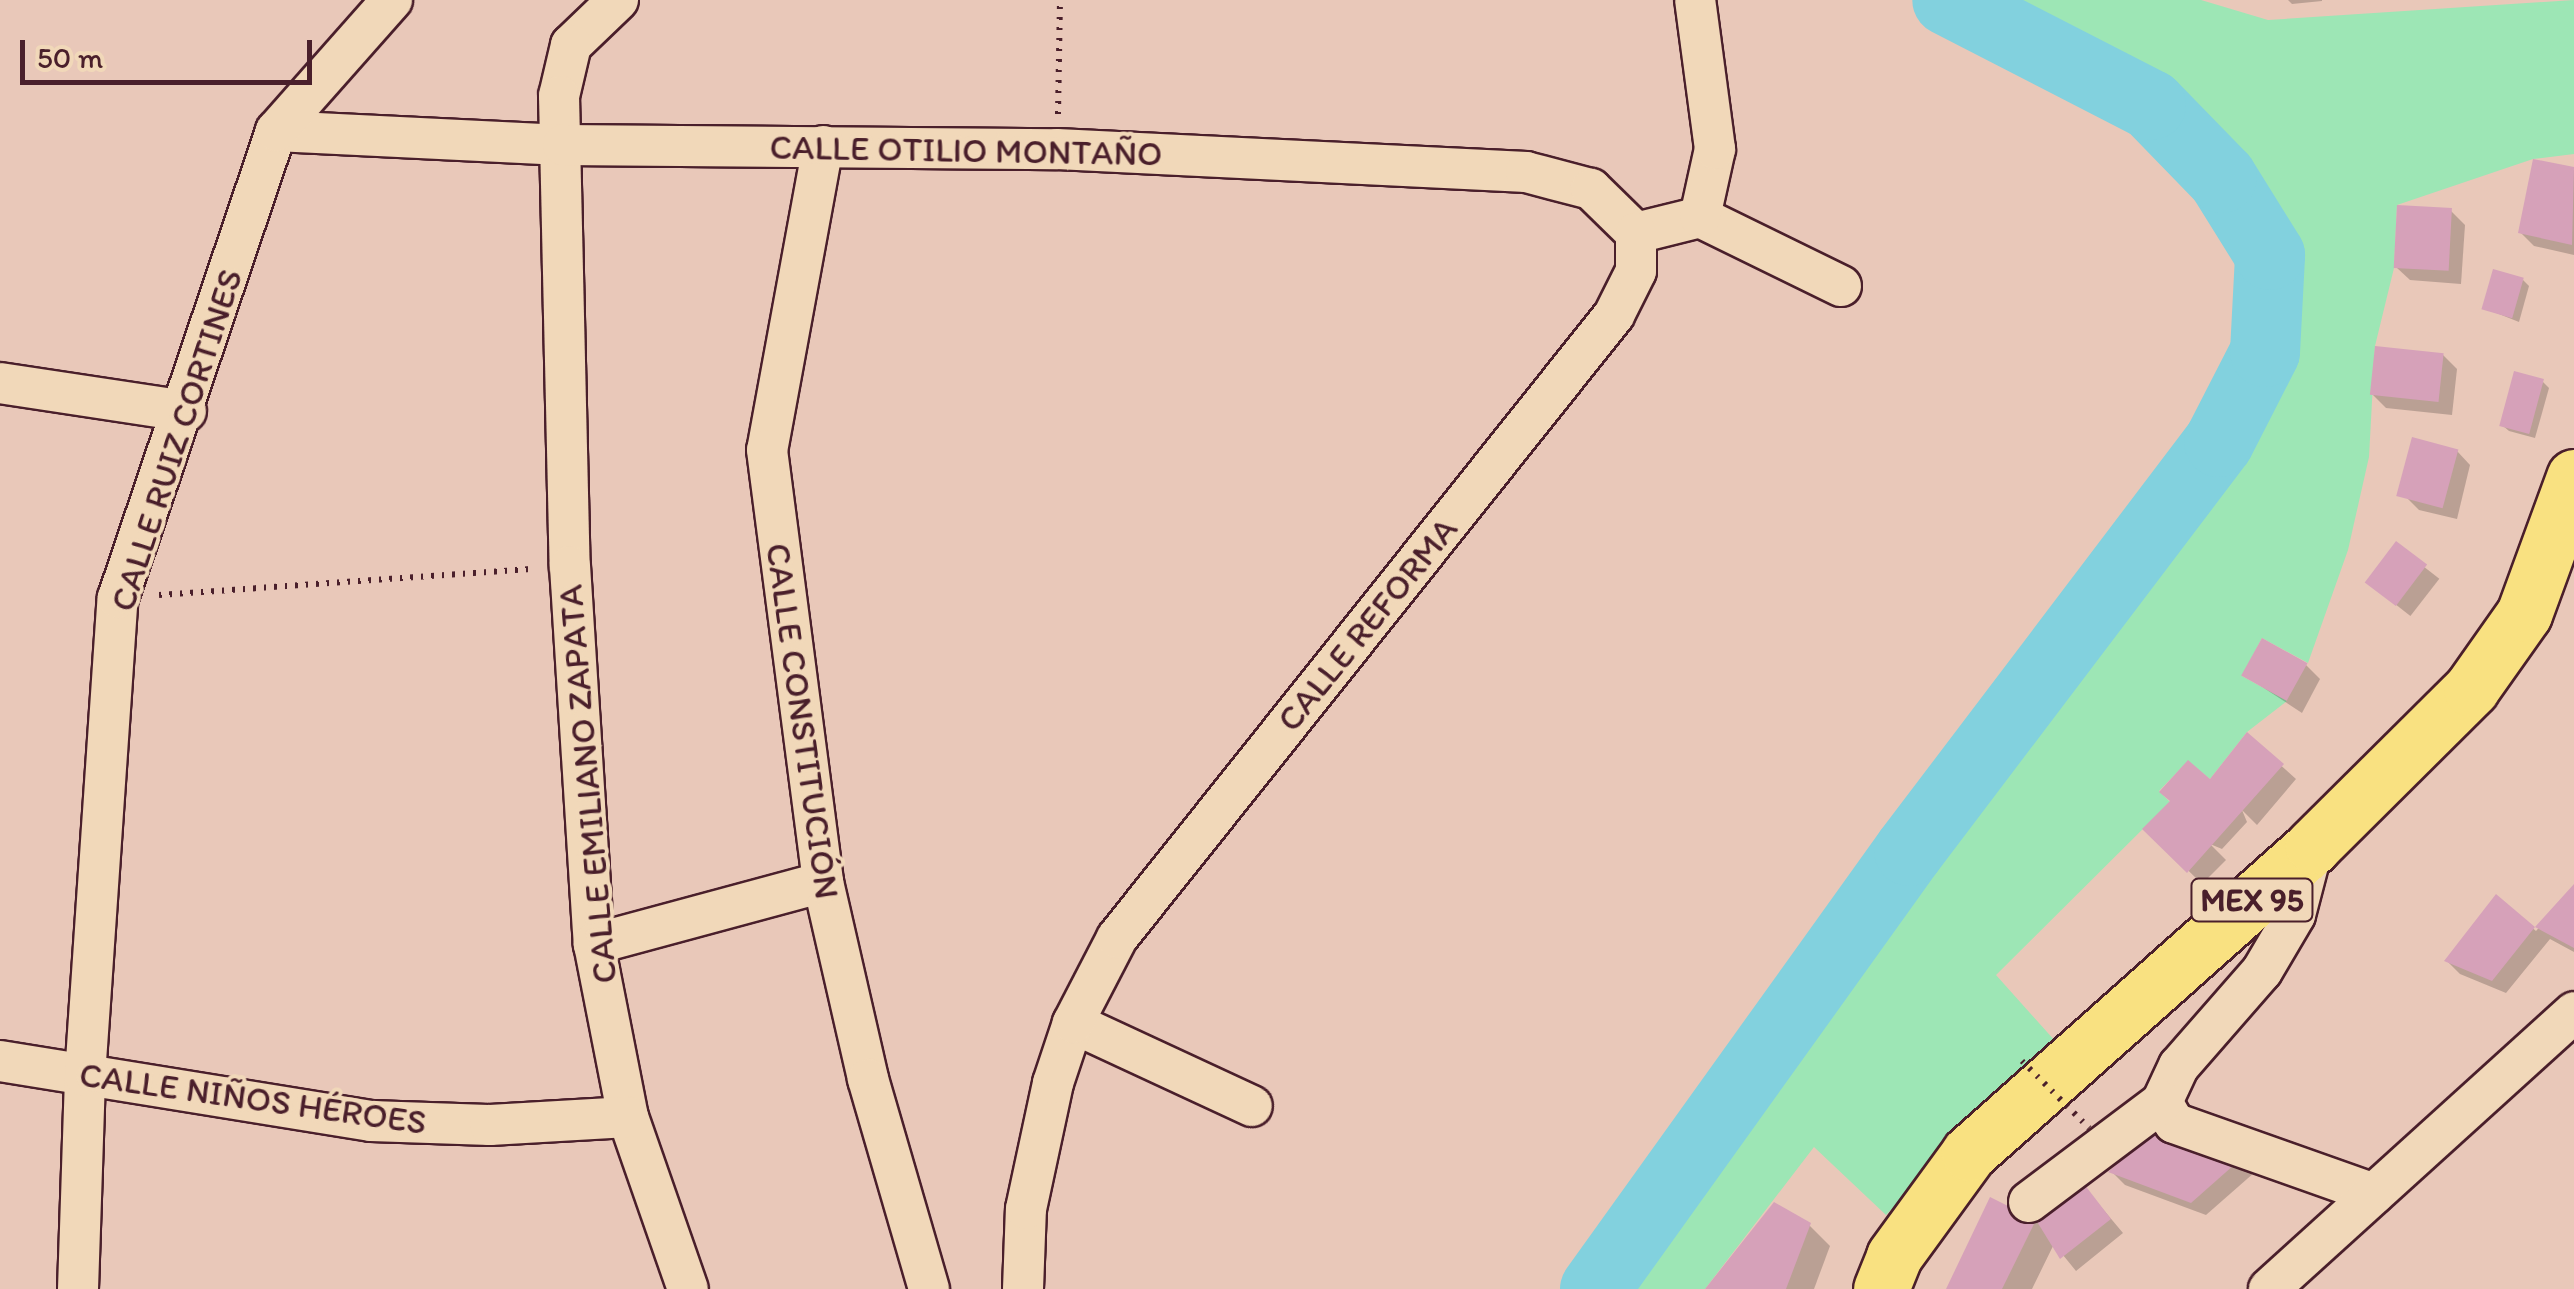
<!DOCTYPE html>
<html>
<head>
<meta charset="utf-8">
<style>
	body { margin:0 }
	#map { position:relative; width:2574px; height:1289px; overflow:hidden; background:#e9c8b9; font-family:Itim,sans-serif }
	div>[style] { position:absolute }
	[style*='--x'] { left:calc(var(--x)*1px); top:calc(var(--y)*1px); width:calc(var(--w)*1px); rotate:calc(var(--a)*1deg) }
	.green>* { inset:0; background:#9de6b5 }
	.shadow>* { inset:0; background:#0003; transform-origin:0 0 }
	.river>* { height:70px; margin:-35px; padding:0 35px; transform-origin:35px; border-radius:35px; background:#82d1de }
	.building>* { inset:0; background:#d6a1b9; transform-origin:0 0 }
	.path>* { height:6px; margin-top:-3px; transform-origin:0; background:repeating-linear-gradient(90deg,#4a1f2b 0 2.5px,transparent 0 10.5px) }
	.roads { filter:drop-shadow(2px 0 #4a1f2b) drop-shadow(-2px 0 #4a1f2b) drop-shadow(0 2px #4a1f2b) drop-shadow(0 -2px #4a1f2b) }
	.minor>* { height:40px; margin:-20px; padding:0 20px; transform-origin:20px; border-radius:20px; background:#f1d8b9 }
	.primary>* { height:55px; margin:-27.5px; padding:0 27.5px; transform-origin:27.5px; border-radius:27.5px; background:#f9e181 }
	.path-bridge>* { height:6px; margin-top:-3px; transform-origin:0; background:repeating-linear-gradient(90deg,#4a1f2b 0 2.5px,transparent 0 10.5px) }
	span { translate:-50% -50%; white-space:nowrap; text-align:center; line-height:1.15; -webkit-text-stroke:8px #f1d8b9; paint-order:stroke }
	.shield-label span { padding:2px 8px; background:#f1d8b9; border:2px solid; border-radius:8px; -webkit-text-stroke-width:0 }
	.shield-label { font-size:32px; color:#4a1f2b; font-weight:700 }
	.street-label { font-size:35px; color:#4a1f2b }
	.scale { position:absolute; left:20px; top:40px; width:292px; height:45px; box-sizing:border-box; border:5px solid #4a1f2b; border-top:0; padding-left:12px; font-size:30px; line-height:35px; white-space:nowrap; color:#4a1f2b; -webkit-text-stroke:8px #f1d8b9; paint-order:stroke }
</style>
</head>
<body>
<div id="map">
	<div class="green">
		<div style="clip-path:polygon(1952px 0,2201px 0,2268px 20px,2574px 0,2574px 154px,2533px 159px,2397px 205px,2394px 268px,2375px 346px,2369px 457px,2348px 550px,2308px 663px,2262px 638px,2242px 676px,2287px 701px,2247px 732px,2210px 779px,2188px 761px,2159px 791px,2170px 802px,1996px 975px,2056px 1042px,1886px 1215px,1814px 1147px,1705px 1289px,1584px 1289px,1896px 912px,2009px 750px,2217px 479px,2252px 398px,2261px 259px,2245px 196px,2202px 142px,2123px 83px,2025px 43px)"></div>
	</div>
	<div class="shadow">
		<div style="clip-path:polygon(2288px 0,2322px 0,2322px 1px,2292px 4px)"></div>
		<div style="clip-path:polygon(2535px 162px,2574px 170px,2574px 255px,2534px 246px,2520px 232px)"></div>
		<div style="clip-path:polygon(2451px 211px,2465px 225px,2461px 284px,2410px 280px,2396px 267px)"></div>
		<div style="clip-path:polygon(2523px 280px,2529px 286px,2519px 322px,2484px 308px)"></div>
		<div style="clip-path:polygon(2443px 355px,2457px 369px,2452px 415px,2386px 408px,2372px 394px)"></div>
		<div style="clip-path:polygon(2542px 381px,2549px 388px,2535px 438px,2509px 431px,2502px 425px)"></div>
		<div style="clip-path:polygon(2457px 451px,2470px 465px,2457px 519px,2419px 510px,2405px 496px)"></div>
		<div style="left:2396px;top:545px;width:55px;height:47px;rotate:38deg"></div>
		<div style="clip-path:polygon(2306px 665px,2320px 679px,2302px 713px,2244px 675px)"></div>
		<div style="clip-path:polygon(2248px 736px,2296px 779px,2257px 825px,2242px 810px,2247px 822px,2222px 849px,2210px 844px,2226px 860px,2202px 884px,2146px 829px,2210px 783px)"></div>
		<div style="clip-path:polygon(2574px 888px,2574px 952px,2550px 939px,2506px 993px,2460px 974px,2447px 961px,2497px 898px,2536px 931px)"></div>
		<div style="clip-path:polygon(2242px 1160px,2255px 1172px,2206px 1215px,2125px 1185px,2112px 1172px)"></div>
		<div style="clip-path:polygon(2081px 1183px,2123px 1233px,2076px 1271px,2054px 1244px,2032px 1289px,1948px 1289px)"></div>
		<div style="clip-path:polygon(1809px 1225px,1830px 1246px,1814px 1289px,1708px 1289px)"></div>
	</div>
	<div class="river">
		<div style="--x:1595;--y:1289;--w:539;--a:-54.36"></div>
		<div style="--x:1909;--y:851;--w:513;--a:-52.84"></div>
		<div style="--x:2219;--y:442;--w:101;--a:-62.9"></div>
		<div style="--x:2265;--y:352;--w:97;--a:-87"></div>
		<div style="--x:2270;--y:255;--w:91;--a:-121.9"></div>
		<div style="--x:2222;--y:178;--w:102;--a:-134.2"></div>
		<div style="--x:2151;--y:105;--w:229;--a:-152.8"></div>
	</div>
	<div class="building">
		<div style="clip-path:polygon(2533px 159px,2574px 167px,2572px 245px,2518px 233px)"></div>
		<div style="left:2397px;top:205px;width:55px;height:63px;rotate:3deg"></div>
		<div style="left:2493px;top:269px;width:32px;height:42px;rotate:16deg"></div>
		<div style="left:2375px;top:346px;width:69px;height:49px;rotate:6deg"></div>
		<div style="left:2514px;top:371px;width:31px;height:57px;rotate:15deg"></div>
		<div style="left:2412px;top:437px;width:48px;height:61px;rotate:15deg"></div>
		<div style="left:2396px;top:541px;width:39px;height:52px;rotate:37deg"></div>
		<div style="left:2262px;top:638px;width:52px;height:43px;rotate:29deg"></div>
		<div style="clip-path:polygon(2247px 732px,2284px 764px,2187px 873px,2142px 829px,2170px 801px,2159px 792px,2188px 760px,2210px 779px)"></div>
		<div style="clip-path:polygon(2574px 884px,2574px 948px,2535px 927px,2492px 981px,2444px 961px,2496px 894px,2535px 927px)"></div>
		<div style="clip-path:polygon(2154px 1131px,2243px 1157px,2191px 1203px,2108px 1172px)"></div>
		<div style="clip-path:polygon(2081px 1180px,2111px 1219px,2060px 1259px,2036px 1220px)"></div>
		<div style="clip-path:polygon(1990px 1197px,2036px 1220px,2002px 1289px,1946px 1289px)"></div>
		<div style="clip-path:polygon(1774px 1202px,1811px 1223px,1786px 1289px,1705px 1289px)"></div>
	</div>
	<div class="path">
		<div style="--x:1058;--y:114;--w:114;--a:-89"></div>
		<div style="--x:159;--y:595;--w:373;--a:-4"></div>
	</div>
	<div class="roads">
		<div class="minor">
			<div style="--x:618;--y:0;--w:65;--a:136.2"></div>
			<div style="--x:571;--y:45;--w:52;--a:103.2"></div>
			<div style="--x:559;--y:96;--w:470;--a:88.7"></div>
			<div style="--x:570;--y:566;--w:379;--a:86.4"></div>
			<div style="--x:594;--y:944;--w:176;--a:78.9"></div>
			<div style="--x:628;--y:1117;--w:182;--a:70.8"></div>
			<div style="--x:276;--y:131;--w:287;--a:2.8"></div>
			<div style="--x:563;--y:145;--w:494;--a:0.5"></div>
			<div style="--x:1057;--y:149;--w:470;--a:2.8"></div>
			<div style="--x:1526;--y:172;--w:67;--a:14.7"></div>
			<div style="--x:1591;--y:189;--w:63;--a:44.4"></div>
			<div style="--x:823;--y:146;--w:309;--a:100.4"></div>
			<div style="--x:767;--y:450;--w:436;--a:82.6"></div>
			<div style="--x:823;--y:882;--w:202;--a:77.1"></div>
			<div style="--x:868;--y:1079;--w:219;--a:73.8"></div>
			<div style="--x:1700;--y:217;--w:157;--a:26.1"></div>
			<div style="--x:1636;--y:233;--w:66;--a:-14"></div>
			<div style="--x:1700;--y:217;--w:70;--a:-77.6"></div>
			<div style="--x:1715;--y:149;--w:150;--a:-97.6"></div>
			<div style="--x:0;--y:383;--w:188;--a:8.6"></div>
			<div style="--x:594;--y:944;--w:237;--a:-15.1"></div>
			<div style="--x:1073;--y:1023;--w:197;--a:24.9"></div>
			<div style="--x:0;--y:1061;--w:376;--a:9.2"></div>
			<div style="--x:371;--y:1121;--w:119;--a:1.9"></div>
			<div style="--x:490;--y:1125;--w:138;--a:-3.3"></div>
			<div style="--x:2162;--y:1102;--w:24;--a:60"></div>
			<div style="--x:2174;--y:1123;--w:212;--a:19.5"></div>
			<div style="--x:2029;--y:1202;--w:166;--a:-36.9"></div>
			<div style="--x:2162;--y:1102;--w:40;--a:-65"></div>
			<div style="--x:2179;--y:1066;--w:126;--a:-48.9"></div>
			<div style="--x:2262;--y:971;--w:65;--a:-59.5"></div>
			<div style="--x:2295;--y:915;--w:71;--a:-75.4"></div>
			<div style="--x:78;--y:1289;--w:213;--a:-88.1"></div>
			<div style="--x:85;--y:1076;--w:479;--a:-86.1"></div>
			<div style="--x:118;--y:598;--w:493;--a:-71.3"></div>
			<div style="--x:276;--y:131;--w:175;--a:-48.5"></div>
			<div style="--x:1023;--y:1289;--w:80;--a:-87.9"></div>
			<div style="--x:1026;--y:1209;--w:129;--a:-77.9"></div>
			<div style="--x:1053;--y:1083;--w:63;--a:-71.6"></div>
			<div style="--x:1073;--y:1023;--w:96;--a:-62.6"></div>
			<div style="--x:1117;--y:938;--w:797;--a:-51.42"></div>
			<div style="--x:1614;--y:315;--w:49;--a:-63.4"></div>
			<div style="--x:1636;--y:271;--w:38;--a:-90"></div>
			<div style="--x:2269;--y:1289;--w:412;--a:-42.2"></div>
		</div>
		<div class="primary">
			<div style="--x:1881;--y:1289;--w:35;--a:-68"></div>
			<div style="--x:1894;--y:1256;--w:127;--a:-53.9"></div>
			<div style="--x:1969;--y:1153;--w:461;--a:-41.7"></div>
			<div style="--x:2313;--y:846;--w:223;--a:-44.8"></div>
			<div style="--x:2471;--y:689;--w:92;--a:-54.8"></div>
			<div style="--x:2524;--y:614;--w:146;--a:-69.9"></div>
		</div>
	</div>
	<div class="path-bridge">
		<div style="--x:2022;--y:1061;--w:95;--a:45"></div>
	</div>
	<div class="shield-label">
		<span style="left:2252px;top:900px">MEX 95</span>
	</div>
	<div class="street-label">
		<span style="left:966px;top:150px;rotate:1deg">CALLE OTILIO MONTAÑO</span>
		<span style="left:176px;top:440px;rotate:-72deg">CALLE RUIZ CORTINES</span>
		<span style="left:1367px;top:624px;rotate:-51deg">CALLE REFORMA</span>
		<span style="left:803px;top:721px;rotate:82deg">CALLE CONSTITUCIÓN</span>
		<span style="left:587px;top:784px;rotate:-95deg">CALLE EMILIANO ZAPATA</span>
		<span style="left:253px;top:1098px;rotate:8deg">CALLE NIÑOS HÉROES</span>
	</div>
	<div class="scale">50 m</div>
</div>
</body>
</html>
